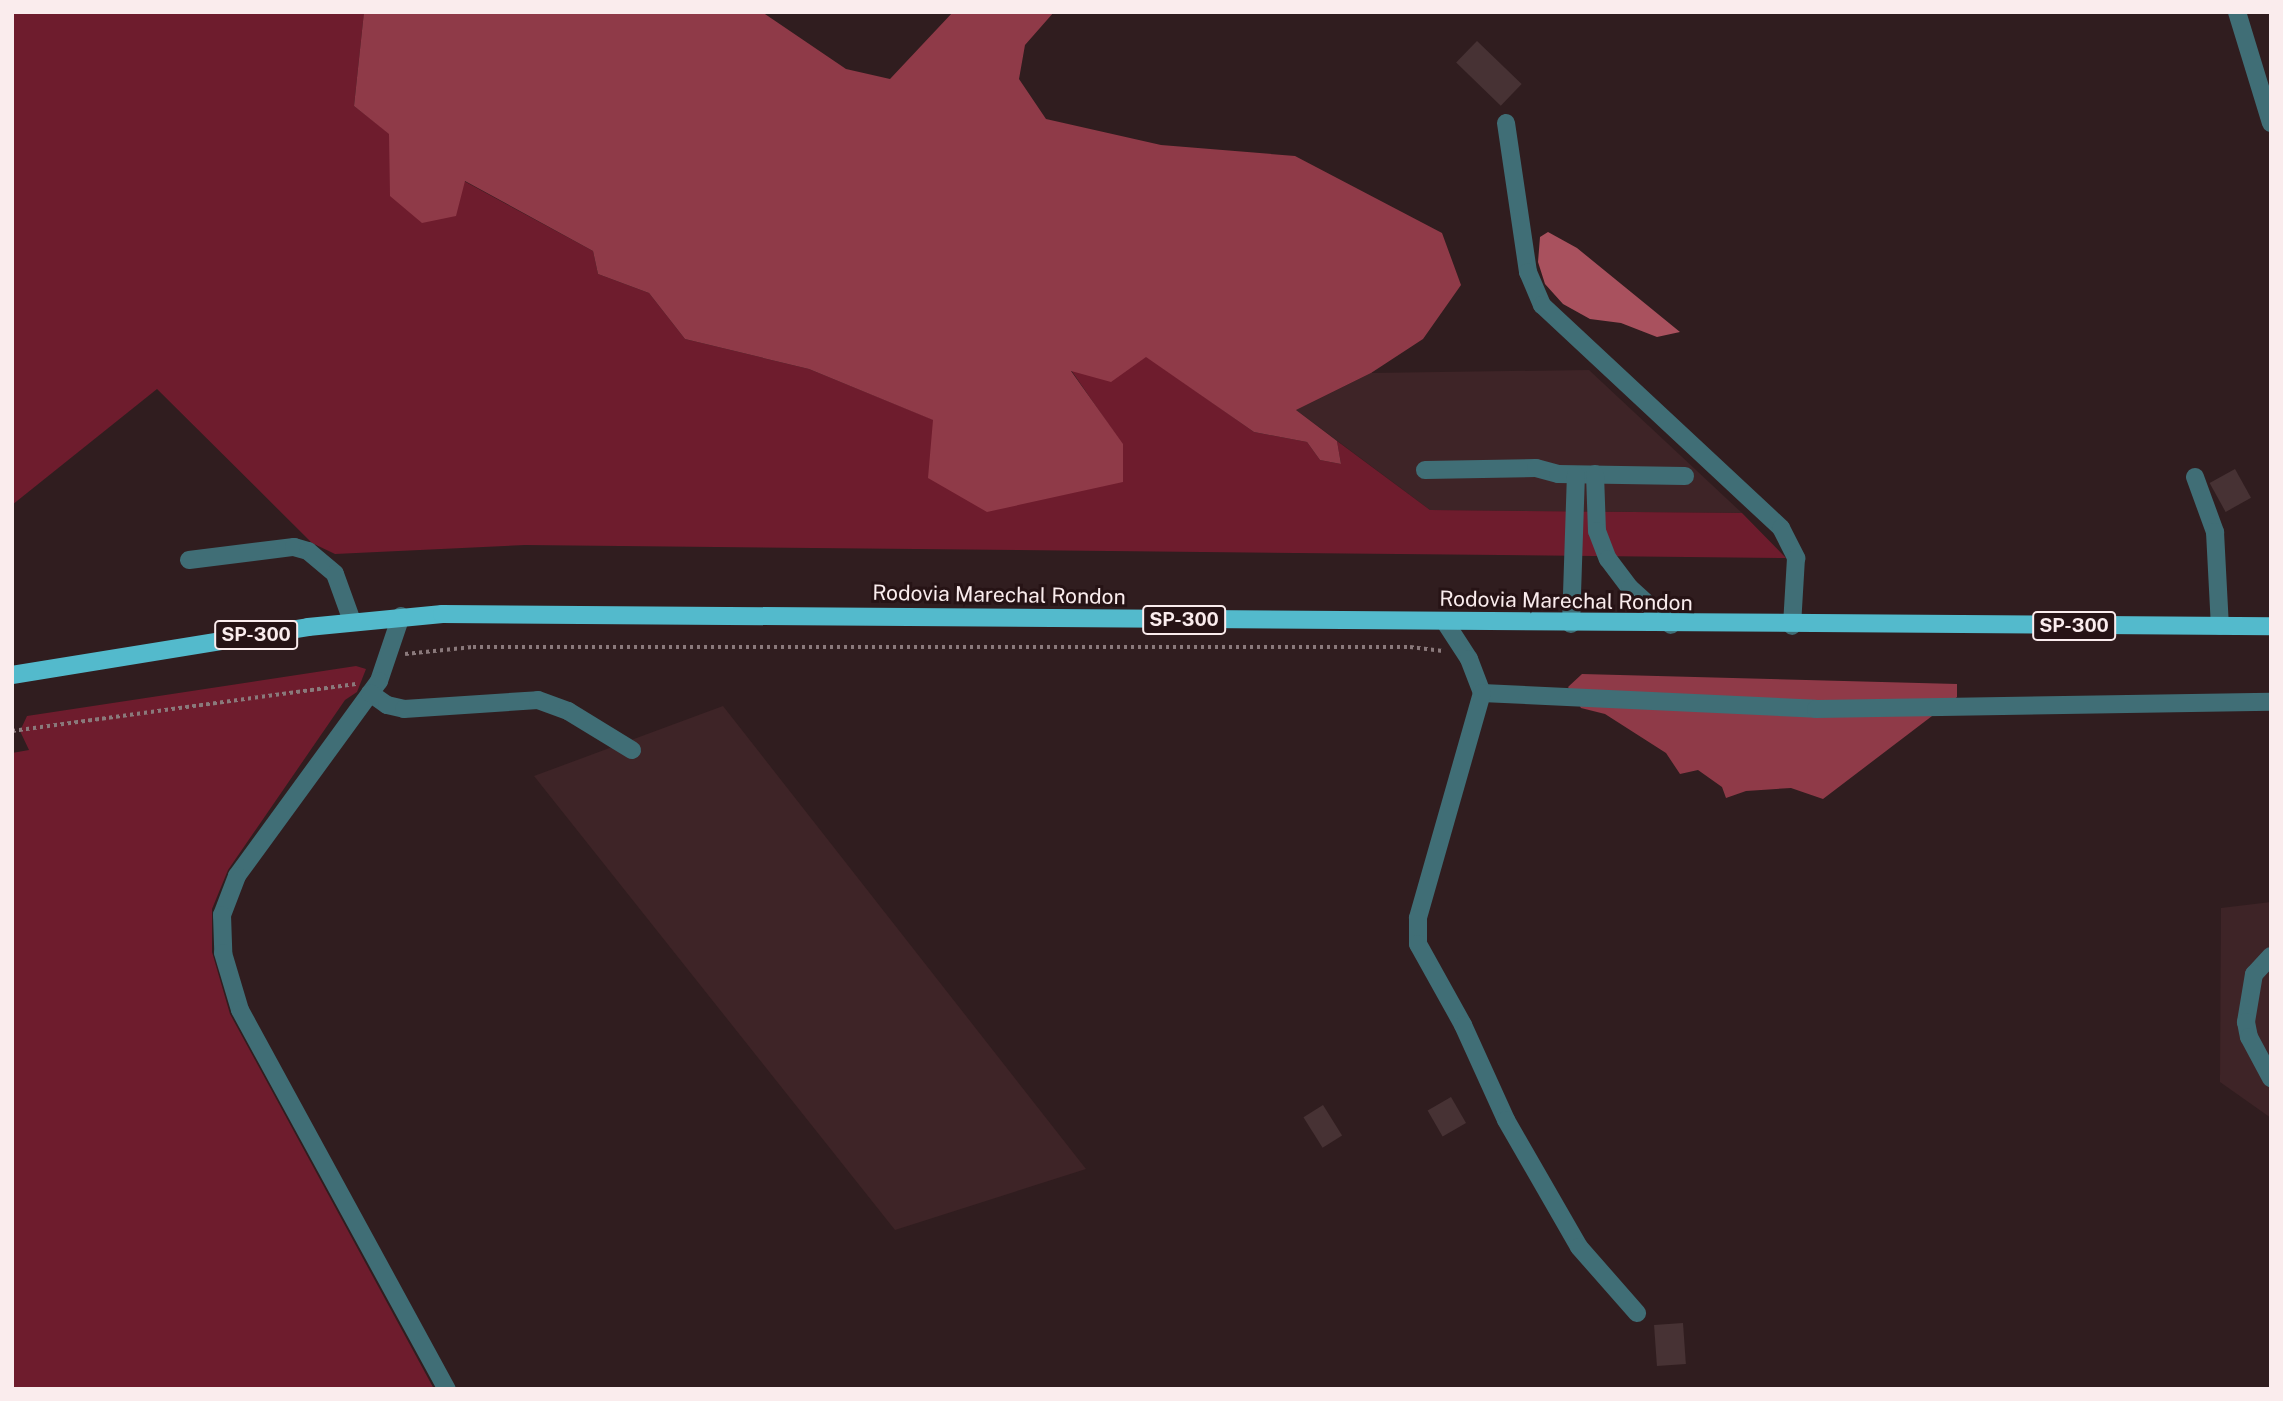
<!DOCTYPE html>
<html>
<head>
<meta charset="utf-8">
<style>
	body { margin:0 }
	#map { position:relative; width:2283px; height:1401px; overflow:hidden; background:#301d1f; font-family:"Public Sans",sans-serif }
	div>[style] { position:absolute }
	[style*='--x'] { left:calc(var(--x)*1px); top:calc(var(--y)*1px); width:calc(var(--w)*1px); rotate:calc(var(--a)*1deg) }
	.built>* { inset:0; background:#3e2427 }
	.green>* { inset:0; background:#6e1c2d }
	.forest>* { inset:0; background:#8f3a48 }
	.water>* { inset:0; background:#a9515e }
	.building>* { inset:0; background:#473234; transform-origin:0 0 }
	.path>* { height:3.5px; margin-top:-1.75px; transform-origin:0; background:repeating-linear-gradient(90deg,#8a797b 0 3.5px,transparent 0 7px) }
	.minor>* { height:18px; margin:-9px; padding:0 9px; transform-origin:9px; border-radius:9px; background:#406e76 }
	.major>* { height:18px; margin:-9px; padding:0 9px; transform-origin:9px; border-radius:9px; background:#53bacc }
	span { translate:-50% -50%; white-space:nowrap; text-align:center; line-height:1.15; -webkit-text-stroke:6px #261315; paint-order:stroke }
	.shield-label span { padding:2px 5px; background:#261315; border:2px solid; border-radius:5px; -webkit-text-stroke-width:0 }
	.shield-label { font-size:19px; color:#faeced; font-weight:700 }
	.street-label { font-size:21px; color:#faeced }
	.frame { position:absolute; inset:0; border:14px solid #faeced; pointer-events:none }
</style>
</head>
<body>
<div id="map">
	<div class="built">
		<div style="clip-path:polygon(1589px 370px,1742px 513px,1430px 510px,1296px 410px,1371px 373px)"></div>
		<div style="clip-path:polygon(723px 706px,1086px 1169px,895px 1230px,534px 776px)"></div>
		<div style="clip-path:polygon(2271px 902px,2271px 1118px,2220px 1082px,2221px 908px)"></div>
	</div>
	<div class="green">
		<div style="clip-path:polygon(12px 12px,364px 12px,354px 106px,390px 134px,390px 196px,464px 181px,593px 251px,598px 274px,649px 293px,685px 339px,809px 369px,934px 420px,1122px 444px,1071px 370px,1111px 381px,1146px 356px,1254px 432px,1307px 442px,1320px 460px,1341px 464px,1337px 441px,1430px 510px,1742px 513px,1786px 558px,525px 545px,335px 554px,312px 543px,157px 389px,12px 505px)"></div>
		<div style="clip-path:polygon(356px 666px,366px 669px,357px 692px,345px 700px,228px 870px,212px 909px,212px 952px,230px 1014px,434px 1389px,12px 1389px,12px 753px,29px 750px,20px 731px,27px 716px)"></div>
	</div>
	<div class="forest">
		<div style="clip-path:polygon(364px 12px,762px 12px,846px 69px,890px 79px,953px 12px,1054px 12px,1025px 45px,1019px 79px,1046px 119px,1161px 145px,1295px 156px,1442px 233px,1461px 285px,1423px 339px,1371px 373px,1296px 410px,1337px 441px,1341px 464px,1320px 460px,1307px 442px,1254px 432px,1146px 357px,1111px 382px,1071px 371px,1123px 444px,1123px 482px,987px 512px,928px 478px,933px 420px,809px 369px,685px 339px,649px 293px,598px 274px,593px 251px,465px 181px,456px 216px,422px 223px,390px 196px,389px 134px,354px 106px)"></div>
		<div style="clip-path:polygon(1582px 674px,1957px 684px,1957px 697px,1823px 799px,1791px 788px,1746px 791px,1726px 798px,1722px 787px,1698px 770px,1680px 774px,1666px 753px,1605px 714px,1581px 708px,1568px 687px)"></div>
	</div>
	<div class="water">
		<div style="clip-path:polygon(1548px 232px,1577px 248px,1680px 332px,1657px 337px,1621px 323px,1590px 319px,1563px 304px,1545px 284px,1538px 262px,1540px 237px)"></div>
	</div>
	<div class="building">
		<div style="left:1477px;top:41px;width:62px;height:30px;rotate:44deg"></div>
		<div style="left:2235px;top:469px;width:33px;height:29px;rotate:61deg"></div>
		<div style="left:1451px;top:1097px;width:30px;height:27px;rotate:60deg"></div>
		<div style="left:1323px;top:1105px;width:36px;height:23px;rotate:58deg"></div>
		<div style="left:1683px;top:1323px;width:41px;height:29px;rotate:86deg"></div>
	</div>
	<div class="path">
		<div style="--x:405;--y:654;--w:68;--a:-5.9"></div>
		<div style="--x:473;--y:647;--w:937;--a:0"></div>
		<div style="--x:1410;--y:647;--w:33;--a:7"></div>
		<div style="--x:12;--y:731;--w:347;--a:-7.8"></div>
	</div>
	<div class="minor">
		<div style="--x:2237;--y:12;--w:116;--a:73"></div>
		<div style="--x:1506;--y:123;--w:151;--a:81.6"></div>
		<div style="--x:1528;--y:272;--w:36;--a:67"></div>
		<div style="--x:1542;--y:305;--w:327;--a:43"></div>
		<div style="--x:1781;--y:528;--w:34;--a:63"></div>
		<div style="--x:1796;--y:558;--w:68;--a:93.4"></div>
		<div style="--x:1425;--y:470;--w:111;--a:-1"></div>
		<div style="--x:1536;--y:468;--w:23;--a:15"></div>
		<div style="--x:1558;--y:474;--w:127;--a:0.9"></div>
		<div style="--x:1595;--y:474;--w:57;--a:88"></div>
		<div style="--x:1597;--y:531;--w:30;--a:69"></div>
		<div style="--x:1608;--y:559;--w:36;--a:53"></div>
		<div style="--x:1630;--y:588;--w:55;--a:42.1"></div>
		<div style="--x:2195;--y:477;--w:59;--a:70"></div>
		<div style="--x:2215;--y:532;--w:94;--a:87"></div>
		<div style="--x:189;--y:560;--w:106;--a:-7.1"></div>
		<div style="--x:294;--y:547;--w:15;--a:16"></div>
		<div style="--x:308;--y:551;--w:35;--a:40"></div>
		<div style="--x:335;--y:574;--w:50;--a:70.1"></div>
		<div style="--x:401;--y:616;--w:69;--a:108.7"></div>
		<div style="--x:379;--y:681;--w:241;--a:126.1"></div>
		<div style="--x:237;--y:876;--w:42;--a:111"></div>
		<div style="--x:222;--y:915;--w:38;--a:88"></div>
		<div style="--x:223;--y:953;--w:59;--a:73.4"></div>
		<div style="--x:240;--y:1010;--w:432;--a:61.4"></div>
		<div style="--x:1445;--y:622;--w:44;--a:57"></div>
		<div style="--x:1469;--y:659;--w:36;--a:69"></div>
		<div style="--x:1482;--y:693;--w:334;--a:2.7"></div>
		<div style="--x:1816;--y:709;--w:455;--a:-0.9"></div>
		<div style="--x:1571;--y:624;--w:149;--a:-88.1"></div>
		<div style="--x:370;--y:693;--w:21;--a:35"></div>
		<div style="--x:387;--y:705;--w:17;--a:13"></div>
		<div style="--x:404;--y:709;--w:134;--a:-3.8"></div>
		<div style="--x:538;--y:700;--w:32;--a:20"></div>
		<div style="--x:568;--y:711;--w:75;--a:31.4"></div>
		<div style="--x:1482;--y:693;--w:234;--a:105.9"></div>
		<div style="--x:1418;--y:918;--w:26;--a:90"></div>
		<div style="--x:1418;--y:944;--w:93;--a:60.9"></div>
		<div style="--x:1463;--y:1025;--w:104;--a:65.6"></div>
		<div style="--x:1506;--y:1120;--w:146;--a:60.1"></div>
		<div style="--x:1579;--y:1247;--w:88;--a:48.7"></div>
		<div style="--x:2271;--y:956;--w:25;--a:133"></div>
		<div style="--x:2254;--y:974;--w:49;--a:99.5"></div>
		<div style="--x:2246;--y:1022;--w:15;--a:79"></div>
		<div style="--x:2249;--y:1037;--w:47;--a:61.8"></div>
	</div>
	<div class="major">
		<div style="--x:12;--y:675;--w:300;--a:-9.2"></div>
		<div style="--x:308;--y:627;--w:135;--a:-5.5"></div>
		<div style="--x:442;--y:614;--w:1829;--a:0.38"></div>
	</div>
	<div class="shield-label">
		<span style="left:1184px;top:620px">SP-300</span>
		<span style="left:2074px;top:626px">SP-300</span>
		<span style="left:256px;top:635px">SP-300</span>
	</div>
	<div class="street-label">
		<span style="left:999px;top:595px;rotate:1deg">Rodovia Marechal Rondon</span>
		<span style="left:1566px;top:601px;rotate:1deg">Rodovia Marechal Rondon</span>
	</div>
	<div class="frame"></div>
</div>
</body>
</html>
